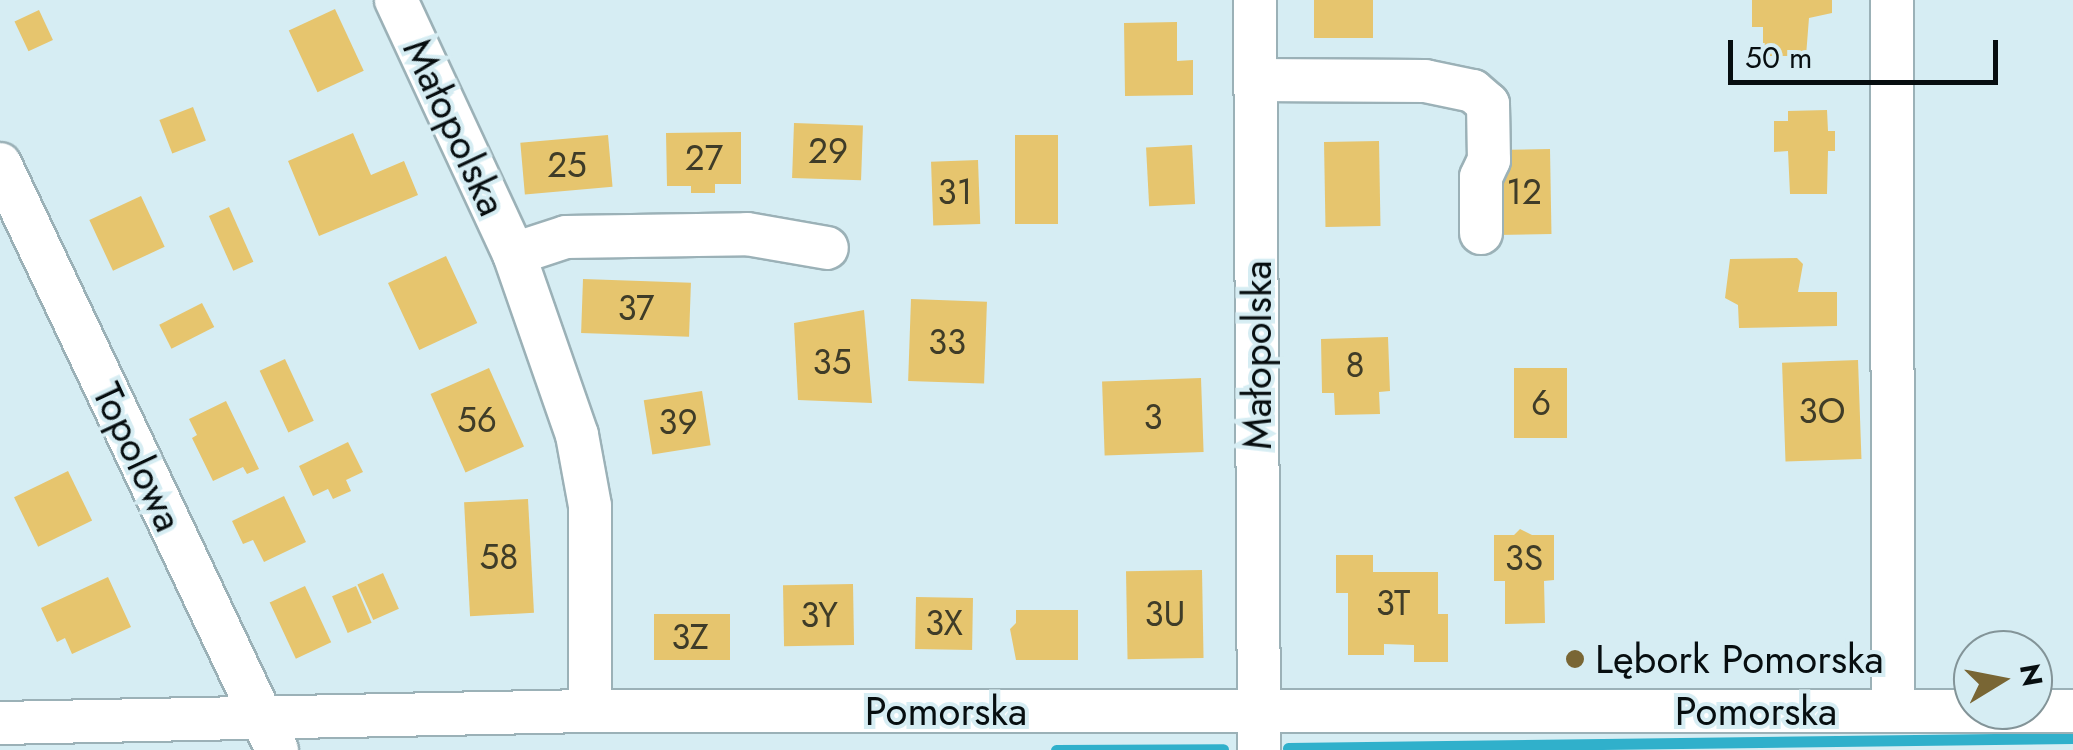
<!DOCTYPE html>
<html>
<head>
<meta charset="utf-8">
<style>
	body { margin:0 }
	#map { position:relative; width:2073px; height:750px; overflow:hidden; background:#d6edf3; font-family:Jost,sans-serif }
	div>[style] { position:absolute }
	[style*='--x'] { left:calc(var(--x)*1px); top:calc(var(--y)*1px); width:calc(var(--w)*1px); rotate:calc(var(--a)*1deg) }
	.stream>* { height:11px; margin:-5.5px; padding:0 5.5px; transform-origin:5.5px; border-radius:5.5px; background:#30b0cb }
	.building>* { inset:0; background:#e6c56e; transform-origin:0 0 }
	.roads { filter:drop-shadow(2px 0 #9bb1b7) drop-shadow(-2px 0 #9bb1b7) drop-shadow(0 2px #9bb1b7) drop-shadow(0 -2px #9bb1b7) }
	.minor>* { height:42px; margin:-21px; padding:0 21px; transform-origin:21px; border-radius:21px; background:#fff }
	.dots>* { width:28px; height:28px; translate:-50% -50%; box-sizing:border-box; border:5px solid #d6edf3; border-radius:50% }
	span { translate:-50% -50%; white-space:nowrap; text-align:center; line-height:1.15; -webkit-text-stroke:8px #d6edf3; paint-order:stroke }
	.number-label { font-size:35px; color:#3f3c28 }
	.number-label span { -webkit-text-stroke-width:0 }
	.street-label { font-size:40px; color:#070e10 }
	.poi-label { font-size:40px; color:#070e10 }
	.left { translate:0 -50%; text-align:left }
	.north { position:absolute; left:1953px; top:630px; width:100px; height:100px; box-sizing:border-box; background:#d6edf3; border:2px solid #839498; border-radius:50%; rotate:80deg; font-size:28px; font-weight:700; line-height:40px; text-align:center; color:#070e10 }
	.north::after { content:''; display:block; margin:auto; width:35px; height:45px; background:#796634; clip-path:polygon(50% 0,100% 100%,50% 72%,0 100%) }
	.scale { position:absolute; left:1728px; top:40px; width:270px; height:45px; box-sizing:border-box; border:5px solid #070e10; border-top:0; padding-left:12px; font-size:30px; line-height:35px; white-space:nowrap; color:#070e10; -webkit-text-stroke:8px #d6edf3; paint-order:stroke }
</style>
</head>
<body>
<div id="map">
	<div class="stream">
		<div style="--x:1288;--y:748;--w:785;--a:-0.73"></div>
		<div style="--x:1056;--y:750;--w:167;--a:-0.3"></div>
	</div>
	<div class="building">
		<div style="left:1314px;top:0;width:59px;height:38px"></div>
		<div style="clip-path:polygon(1752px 0,1832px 0,1832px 13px,1809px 18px,1806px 56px,1763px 56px,1763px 27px,1752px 27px)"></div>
		<div style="left:335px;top:9px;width:68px;height:51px;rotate:65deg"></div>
		<div style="left:39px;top:10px;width:33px;height:27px;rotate:65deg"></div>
		<div style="clip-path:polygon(1177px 22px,1177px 61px,1193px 60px,1193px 95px,1125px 96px,1124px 23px)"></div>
		<div style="left:193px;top:107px;width:36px;height:36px;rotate:69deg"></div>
		<div style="clip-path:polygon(1827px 110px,1828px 131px,1835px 131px,1835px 151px,1828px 151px,1827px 194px,1790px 194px,1788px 151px,1774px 152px,1774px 121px,1788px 121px,1788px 111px)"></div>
		<div style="left:794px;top:123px;width:69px;height:55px;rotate:2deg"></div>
		<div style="clip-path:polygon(741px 132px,741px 184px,715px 184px,715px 193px,691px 193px,691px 186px,667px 186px,666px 133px)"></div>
		<div style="clip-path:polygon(353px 133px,371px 175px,404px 161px,418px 195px,319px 236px,288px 161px)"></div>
		<div style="left:608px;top:135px;width:52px;height:88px;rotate:85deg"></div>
		<div style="left:1015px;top:135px;width:43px;height:89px"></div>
		<div style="left:1379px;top:141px;width:85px;height:55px;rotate:89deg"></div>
		<div style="left:1192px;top:145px;width:59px;height:46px;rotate:87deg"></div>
		<div style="left:1550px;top:149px;width:85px;height:55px;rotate:89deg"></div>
		<div style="left:978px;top:160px;width:64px;height:47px;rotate:88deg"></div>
		<div style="left:141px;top:196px;width:56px;height:57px;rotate:65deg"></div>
		<div style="left:229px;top:207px;width:60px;height:22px;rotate:66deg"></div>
		<div style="left:446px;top:256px;width:74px;height:64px;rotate:65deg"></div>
		<div style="clip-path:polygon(1797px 258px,1803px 264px,1798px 292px,1837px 292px,1837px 326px,1739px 328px,1738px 305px,1725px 298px,1730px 259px)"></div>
		<div style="left:583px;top:279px;width:108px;height:54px;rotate:2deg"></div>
		<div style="left:911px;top:299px;width:76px;height:82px;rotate:2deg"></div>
		<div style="left:202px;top:303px;width:27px;height:48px;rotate:63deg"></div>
		<div style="clip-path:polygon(864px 310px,872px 403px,798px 400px,794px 323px)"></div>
		<div style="clip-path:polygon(1388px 337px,1390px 391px,1379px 392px,1380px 414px,1335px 415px,1334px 393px,1322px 393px,1321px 339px)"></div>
		<div style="left:285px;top:359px;width:68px;height:28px;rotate:65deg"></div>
		<div style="left:1858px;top:360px;width:99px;height:76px;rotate:88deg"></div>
		<div style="left:489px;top:368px;width:86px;height:64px;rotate:66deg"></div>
		<div style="left:1567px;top:368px;width:70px;height:53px;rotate:90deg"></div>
		<div style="left:1201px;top:378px;width:74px;height:99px;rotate:88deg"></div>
		<div style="left:702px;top:391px;width:55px;height:59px;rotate:81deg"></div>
		<div style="clip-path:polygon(226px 401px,259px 469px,247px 474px,243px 467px,213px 481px,192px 438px,197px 435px,189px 419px)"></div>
		<div style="clip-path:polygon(348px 442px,363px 472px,346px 480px,351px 491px,333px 499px,328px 489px,313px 496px,299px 466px)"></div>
		<div style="left:68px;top:471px;width:55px;height:60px;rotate:64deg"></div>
		<div style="clip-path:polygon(284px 496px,306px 542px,264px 562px,253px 540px,243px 544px,232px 521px)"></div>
		<div style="left:528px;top:499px;width:114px;height:64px;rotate:87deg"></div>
		<div style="clip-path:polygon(1520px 529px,1532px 535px,1554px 535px,1554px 580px,1544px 581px,1545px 623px,1505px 624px,1505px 581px,1494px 581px,1494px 535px,1514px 535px)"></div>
		<div style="clip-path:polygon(1336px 555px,1373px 555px,1373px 572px,1438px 572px,1438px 614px,1448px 614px,1448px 662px,1414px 662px,1414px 645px,1384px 644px,1384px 655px,1348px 655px,1348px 593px,1336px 593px)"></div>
		<div style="left:1202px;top:570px;width:88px;height:76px;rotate:89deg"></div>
		<div style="left:383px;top:573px;width:39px;height:28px;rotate:66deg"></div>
		<div style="clip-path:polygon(108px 577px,131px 627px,72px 654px,65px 638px,57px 642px,41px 608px)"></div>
		<div style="left:853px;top:584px;width:61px;height:70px;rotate:89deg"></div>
		<div style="left:305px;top:586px;width:62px;height:39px;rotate:65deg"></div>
		<div style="left:356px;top:586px;width:40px;height:26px;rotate:67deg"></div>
		<div style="left:916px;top:597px;width:57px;height:52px;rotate:1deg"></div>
		<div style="clip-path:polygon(1016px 610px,1078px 610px,1078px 660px,1016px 660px,1010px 629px,1016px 623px)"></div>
		<div style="left:654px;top:614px;width:76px;height:46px"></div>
		<div style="left:1586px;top:651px;width:15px;height:21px;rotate:90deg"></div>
	</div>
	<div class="roads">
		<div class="minor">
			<div style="--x:396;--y:0;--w:280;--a:65.1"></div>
			<div style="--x:514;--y:254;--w:192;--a:70.8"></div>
			<div style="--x:577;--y:435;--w:72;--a:79.6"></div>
			<div style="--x:590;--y:506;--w:205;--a:90"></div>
			<div style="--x:1255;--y:0;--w:750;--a:89.69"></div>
			<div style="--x:1892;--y:0;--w:711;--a:89.92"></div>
			<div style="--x:1255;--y:80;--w:170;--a:0.3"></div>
			<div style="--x:1425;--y:81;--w:49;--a:11.8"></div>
			<div style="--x:1473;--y:91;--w:20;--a:41"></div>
			<div style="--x:1488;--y:104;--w:56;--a:89"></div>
			<div style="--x:1489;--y:160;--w:19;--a:115"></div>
			<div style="--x:1481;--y:177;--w:56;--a:90"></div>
			<div style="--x:0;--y:164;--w:648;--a:64.7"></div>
			<div style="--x:514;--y:254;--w:55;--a:-18.1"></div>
			<div style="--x:566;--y:237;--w:181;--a:-0.9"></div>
			<div style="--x:747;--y:234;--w:81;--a:9.9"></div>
			<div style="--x:0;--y:723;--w:590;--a:-1.17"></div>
			<div style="--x:590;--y:711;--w:1483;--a:0"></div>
		</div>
	</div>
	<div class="dots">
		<div style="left:1575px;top:659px;background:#796634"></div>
	</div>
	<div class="number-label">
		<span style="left:828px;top:151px">29</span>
		<span style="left:704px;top:158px">27</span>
		<span style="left:567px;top:165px">25</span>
		<span style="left:955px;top:192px">31</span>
		<span style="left:1524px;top:192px">12</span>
		<span style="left:636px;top:308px">37</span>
		<span style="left:947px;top:342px">33</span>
		<span style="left:832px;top:362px">35</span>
		<span style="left:1355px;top:365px">8</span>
		<span style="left:1541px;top:403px">6</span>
		<span style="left:1822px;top:411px">3O</span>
		<span style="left:1153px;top:417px">3</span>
		<span style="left:477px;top:420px">56</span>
		<span style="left:678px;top:422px">39</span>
		<span style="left:499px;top:557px">58</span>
		<span style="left:1524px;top:558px">3S</span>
		<span style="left:1393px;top:603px">3T</span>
		<span style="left:1165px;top:614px">3U</span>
		<span style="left:819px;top:615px">3Y</span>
		<span style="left:944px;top:623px">3X</span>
		<span style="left:690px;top:637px">3Z</span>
	</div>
	<div class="street-label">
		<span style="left:455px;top:127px;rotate:65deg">Małopolska</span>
		<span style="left:1257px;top:355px;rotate:-90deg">Małopolska</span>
		<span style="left:138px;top:457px;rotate:65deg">Topolowa</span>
		<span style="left:946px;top:711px">Pomorska</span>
		<span style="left:1756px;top:711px">Pomorska</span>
	</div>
	<div class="poi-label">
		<span class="left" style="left:1595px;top:659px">Lębork Pomorska</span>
	</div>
	<div class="north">N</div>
	<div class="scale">50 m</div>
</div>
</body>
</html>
